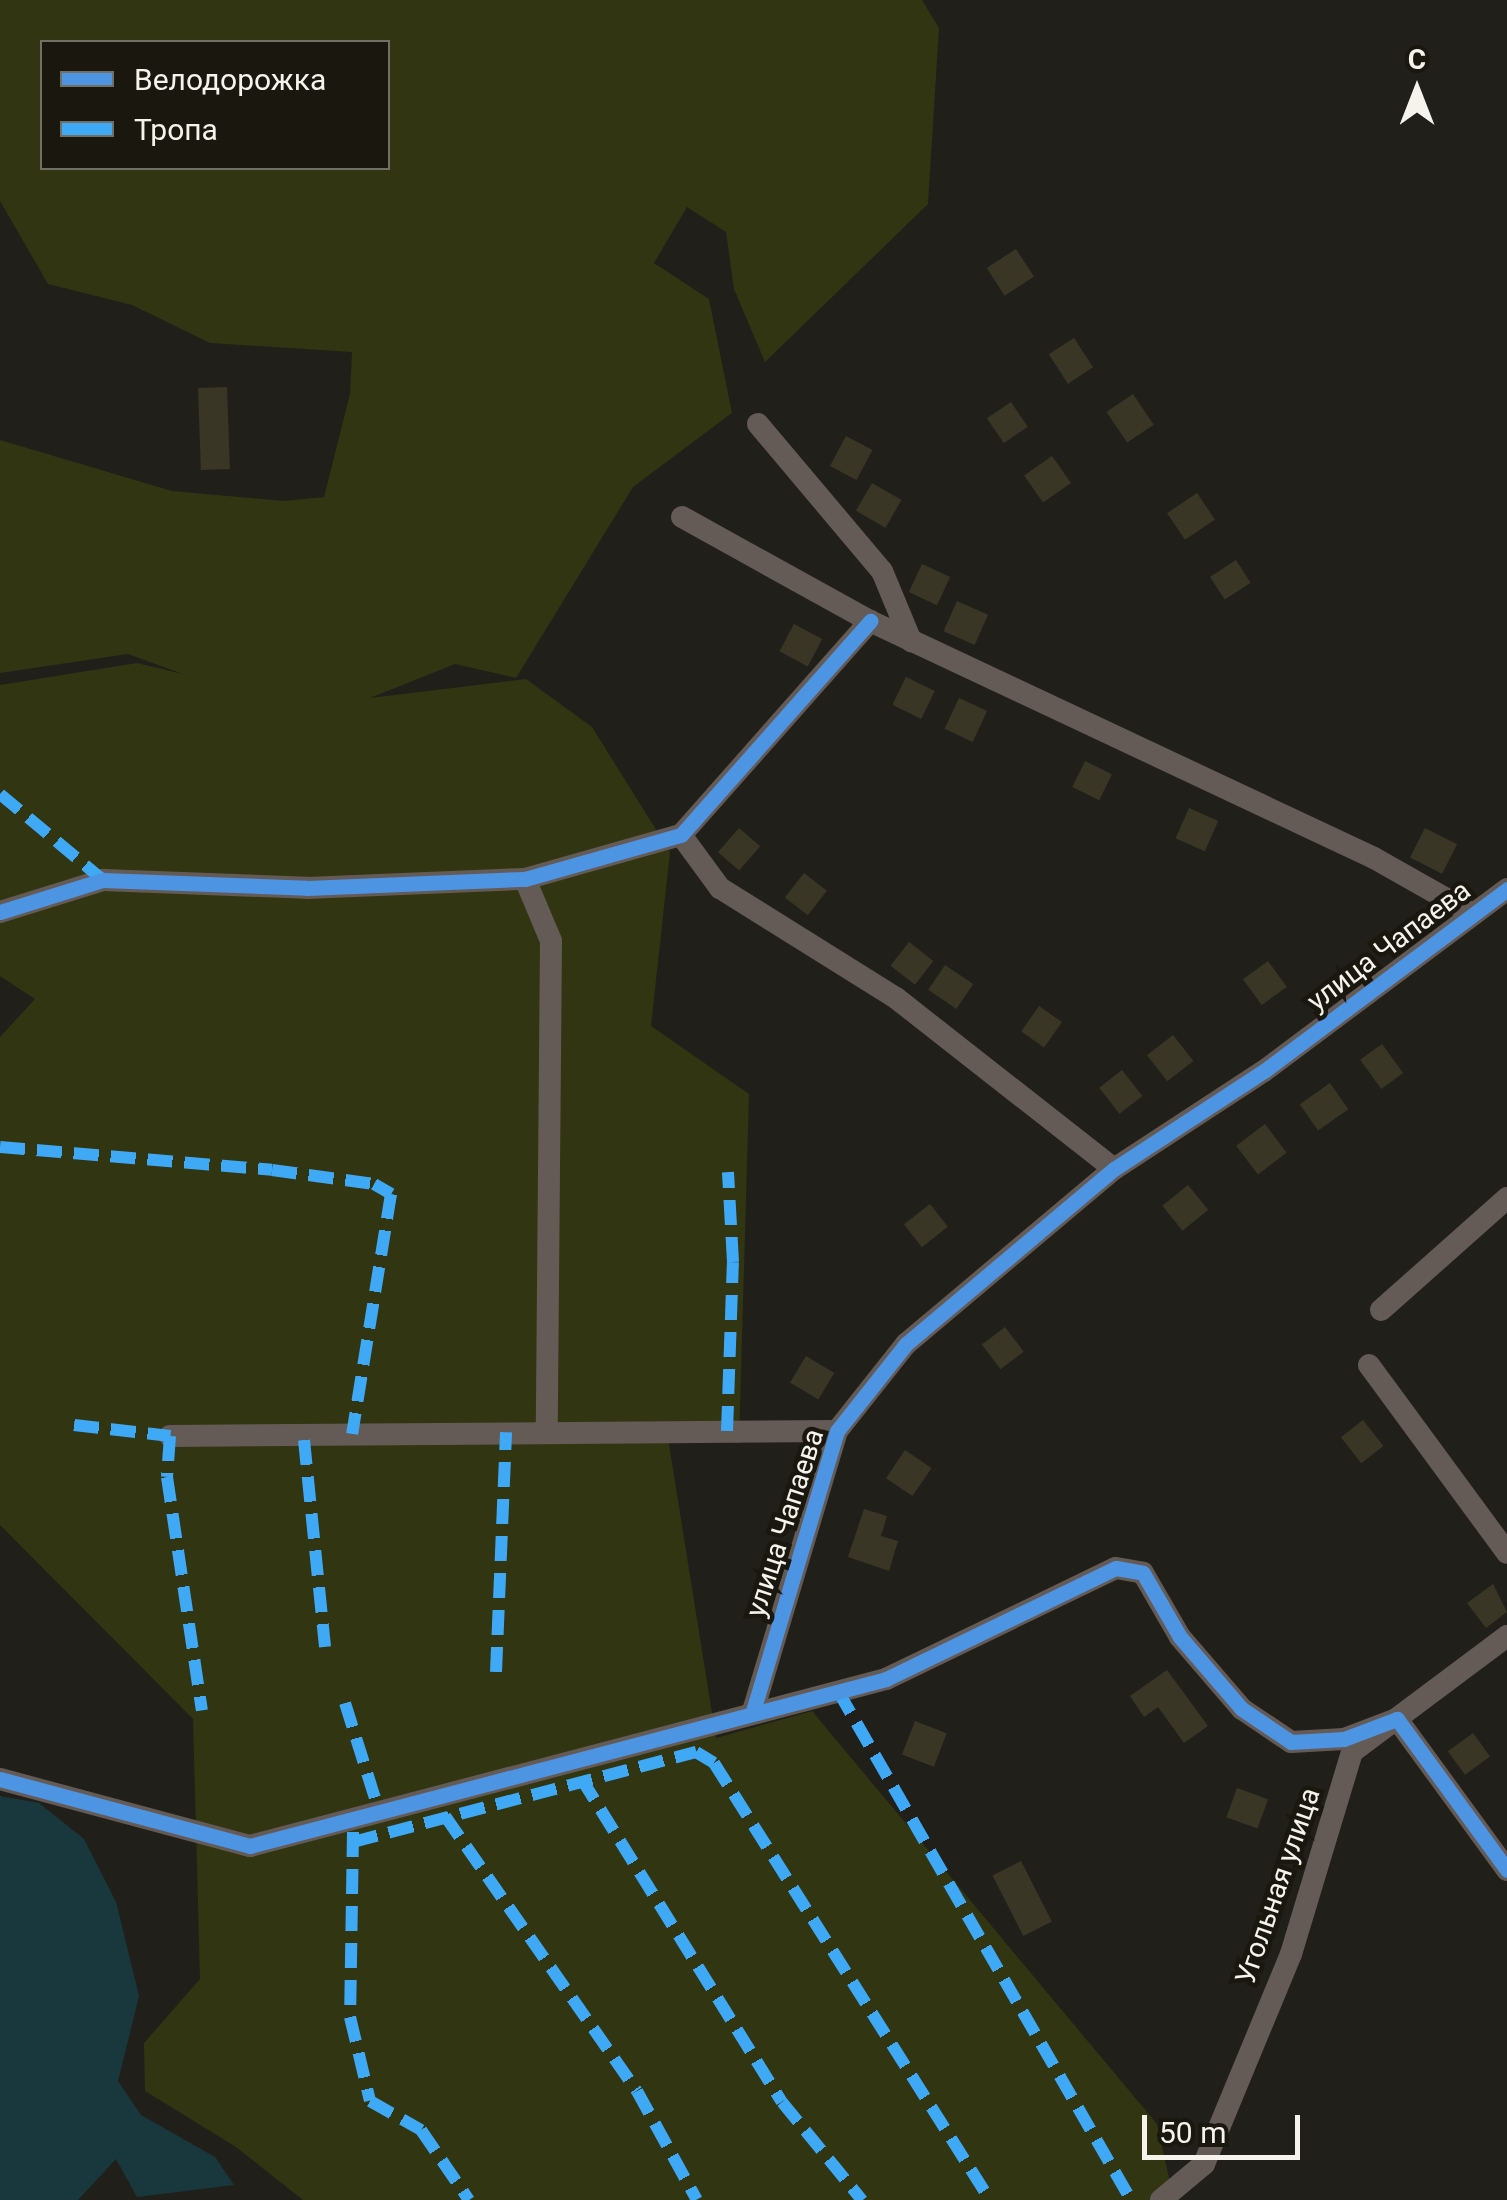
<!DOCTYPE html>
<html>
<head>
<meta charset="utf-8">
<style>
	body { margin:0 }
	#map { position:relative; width:1507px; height:2200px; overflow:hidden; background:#211f1a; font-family:Roboto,sans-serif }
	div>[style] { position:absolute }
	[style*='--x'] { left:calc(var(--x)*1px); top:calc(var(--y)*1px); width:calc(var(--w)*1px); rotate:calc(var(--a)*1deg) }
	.green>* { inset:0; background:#313511 }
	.water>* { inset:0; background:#19383d }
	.building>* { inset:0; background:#3a3626; transform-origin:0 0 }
	.minor>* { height:22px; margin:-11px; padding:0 11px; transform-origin:11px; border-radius:11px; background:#645a56 }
	.quiet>* { height:12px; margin-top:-6px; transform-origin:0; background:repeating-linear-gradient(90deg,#3fa9f5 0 25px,transparent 0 37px) }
	.cycleway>* { height:15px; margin:-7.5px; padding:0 7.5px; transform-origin:7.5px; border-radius:7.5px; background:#4d94e3 }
	span { translate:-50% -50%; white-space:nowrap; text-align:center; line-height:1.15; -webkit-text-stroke:9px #1a170e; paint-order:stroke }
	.street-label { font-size:28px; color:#f6f3ed }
	.legend { position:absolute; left:40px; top:40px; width:350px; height:130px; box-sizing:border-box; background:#1a170e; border:2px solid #726f67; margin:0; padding:12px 18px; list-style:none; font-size:30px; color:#f6f3ed }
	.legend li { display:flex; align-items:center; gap:20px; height:50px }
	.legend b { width:50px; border:2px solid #726f67 }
	.north { position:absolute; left:1367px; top:40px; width:100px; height:100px; -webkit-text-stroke:8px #1a170e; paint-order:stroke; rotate:0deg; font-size:28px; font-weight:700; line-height:40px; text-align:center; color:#f6f3ed }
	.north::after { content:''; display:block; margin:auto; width:35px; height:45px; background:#f6f3ed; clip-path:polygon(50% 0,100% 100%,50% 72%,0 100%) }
	.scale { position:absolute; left:1142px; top:2115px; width:158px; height:45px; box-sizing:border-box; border:5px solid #f6f3ed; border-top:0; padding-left:12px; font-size:30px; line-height:35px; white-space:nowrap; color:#f6f3ed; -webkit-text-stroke:8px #1a170e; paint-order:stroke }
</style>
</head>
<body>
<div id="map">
	<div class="green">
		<div style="clip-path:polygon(evenodd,0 0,922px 0,939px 28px,928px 204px,765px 362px,734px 289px,726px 232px,687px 207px,654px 263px,709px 299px,732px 413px,633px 487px,516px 678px,455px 664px,370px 698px,526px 679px,592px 727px,670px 852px,651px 1026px,749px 1094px,739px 1443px,668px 1438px,716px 1738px,812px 1711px,1157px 2124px,1174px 2200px,303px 2200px,236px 2147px,145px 2091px,144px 2043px,200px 1979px,193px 1719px,0 1525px,0 1037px,35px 999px,0 976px,0 685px,137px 663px,183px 674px,128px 654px,0 673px,0 440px,172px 491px,284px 501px,324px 497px,350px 394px,352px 352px,210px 343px,132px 305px,48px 284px,0 201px,0 0,42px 42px,388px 42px,388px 168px,42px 168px,42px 42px)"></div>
	</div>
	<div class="water">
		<div style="clip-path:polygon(0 1796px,39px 1803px,84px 1839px,116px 1902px,139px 1996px,118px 2081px,141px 2115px,215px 2157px,234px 2185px,137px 2197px,116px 2159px,78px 2200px,0 2200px)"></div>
	</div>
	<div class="building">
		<div style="left:1016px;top:249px;width:33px;height:35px;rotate:57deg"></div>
		<div style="left:1074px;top:338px;width:35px;height:30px;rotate:57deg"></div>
		<div style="left:227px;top:387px;width:82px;height:29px;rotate:88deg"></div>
		<div style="left:1133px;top:394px;width:37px;height:32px;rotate:56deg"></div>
		<div style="left:1011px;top:402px;width:30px;height:29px;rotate:56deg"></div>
		<div style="left:846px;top:436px;width:30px;height:34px;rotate:28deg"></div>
		<div style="left:1052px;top:456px;width:33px;height:34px;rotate:55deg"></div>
		<div style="left:872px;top:483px;width:34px;height:32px;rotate:30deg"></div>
		<div style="left:1197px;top:493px;width:32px;height:36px;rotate:56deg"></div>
		<div style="left:1236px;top:560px;width:27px;height:31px;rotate:57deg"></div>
		<div style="left:922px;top:564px;width:31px;height:31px;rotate:25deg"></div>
		<div style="left:957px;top:601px;width:34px;height:33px;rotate:24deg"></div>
		<div style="left:794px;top:624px;width:32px;height:31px;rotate:28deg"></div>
		<div style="left:906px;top:677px;width:32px;height:31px;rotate:26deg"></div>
		<div style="left:959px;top:698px;width:31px;height:34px;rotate:25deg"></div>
		<div style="left:1085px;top:761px;width:30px;height:29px;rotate:26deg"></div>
		<div style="left:1189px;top:808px;width:32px;height:33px;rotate:24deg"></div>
		<div style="left:739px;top:828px;width:28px;height:32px;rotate:41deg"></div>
		<div style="left:1425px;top:828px;width:36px;height:33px;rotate:27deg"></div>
		<div style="left:804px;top:873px;width:29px;height:31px;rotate:38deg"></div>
		<div style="left:909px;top:942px;width:31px;height:30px;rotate:38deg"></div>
		<div style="left:1268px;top:961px;width:32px;height:31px;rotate:54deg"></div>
		<div style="left:945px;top:965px;width:34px;height:30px;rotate:34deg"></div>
		<div style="left:1039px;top:1006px;width:28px;height:31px;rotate:35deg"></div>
		<div style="left:1173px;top:1035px;width:33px;height:33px;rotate:52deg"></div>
		<div style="left:1382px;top:1044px;width:36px;height:27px;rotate:54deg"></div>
		<div style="left:1122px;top:1070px;width:33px;height:29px;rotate:52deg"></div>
		<div style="left:1330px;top:1083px;width:32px;height:37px;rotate:55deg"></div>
		<div style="left:1265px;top:1124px;width:36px;height:36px;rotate:53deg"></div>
		<div style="left:1188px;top:1185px;width:32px;height:33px;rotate:51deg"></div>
		<div style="left:930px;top:1204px;width:29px;height:33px;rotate:52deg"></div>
		<div style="left:1005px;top:1327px;width:31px;height:29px;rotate:53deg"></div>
		<div style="left:806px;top:1356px;width:33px;height:31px;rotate:31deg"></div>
		<div style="left:1363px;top:1420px;width:33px;height:28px;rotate:52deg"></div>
		<div style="left:905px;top:1450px;width:32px;height:34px;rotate:34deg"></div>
		<div style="clip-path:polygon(864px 1509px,887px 1516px,881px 1536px,898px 1541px,889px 1571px,848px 1557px)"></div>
		<div style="clip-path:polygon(1493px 1584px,1507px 1612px,1486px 1628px,1467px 1603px)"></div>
		<div style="clip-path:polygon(1167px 1670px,1208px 1726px,1184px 1743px,1158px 1707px,1144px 1717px,1130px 1696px)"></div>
		<div style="left:915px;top:1721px;width:34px;height:36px;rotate:21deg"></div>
		<div style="left:1473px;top:1733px;width:29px;height:31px;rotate:54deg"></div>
		<div style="left:1237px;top:1788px;width:33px;height:31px;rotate:20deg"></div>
		<div style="left:1021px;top:1861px;width:68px;height:32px;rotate:63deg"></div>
	</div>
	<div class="minor">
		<div style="--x:758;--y:424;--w:192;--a:49.9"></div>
		<div style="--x:882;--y:571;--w:76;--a:67.5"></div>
		<div style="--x:682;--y:517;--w:215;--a:29"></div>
		<div style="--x:870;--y:621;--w:557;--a:25.18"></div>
		<div style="--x:1374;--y:858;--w:114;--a:29.5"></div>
		<div style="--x:681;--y:835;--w:66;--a:53.7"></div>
		<div style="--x:720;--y:888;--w:208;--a:32"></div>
		<div style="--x:896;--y:998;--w:277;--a:38.1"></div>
		<div style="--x:525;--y:879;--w:67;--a:67.2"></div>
		<div style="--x:551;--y:941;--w:490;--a:90.5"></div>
		<div style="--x:0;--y:912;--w:108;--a:-17.3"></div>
		<div style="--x:103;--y:880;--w:204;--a:2.2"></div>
		<div style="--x:307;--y:888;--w:218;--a:-2.4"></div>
		<div style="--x:525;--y:879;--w:162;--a:-15.8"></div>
		<div style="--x:681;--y:835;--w:286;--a:-48.5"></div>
		<div style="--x:1381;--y:1310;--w:169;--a:-41.6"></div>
		<div style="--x:1369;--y:1365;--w:233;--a:53.7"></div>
		<div style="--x:170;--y:1436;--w:667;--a:-0.43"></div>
		<div style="--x:753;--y:1711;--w:292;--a:-73.3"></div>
		<div style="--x:837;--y:1431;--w:111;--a:-51.6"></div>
		<div style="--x:906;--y:1344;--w:272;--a:-40.1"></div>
		<div style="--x:1114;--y:1169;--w:179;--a:-33.2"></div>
		<div style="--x:1264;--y:1071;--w:304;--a:-36.8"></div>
		<div style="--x:0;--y:1779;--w:259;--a:15"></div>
		<div style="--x:250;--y:1846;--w:658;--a:-14.71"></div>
		<div style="--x:886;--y:1679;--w:255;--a:-25.8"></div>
		<div style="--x:1116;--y:1568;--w:27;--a:10"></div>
		<div style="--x:1143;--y:1573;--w:74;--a:60"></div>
		<div style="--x:1180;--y:1637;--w:95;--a:49.3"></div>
		<div style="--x:1242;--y:1709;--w:59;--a:34"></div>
		<div style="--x:1291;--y:1742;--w:53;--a:-3.2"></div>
		<div style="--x:1344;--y:1739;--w:57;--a:-20.7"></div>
		<div style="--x:1397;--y:1719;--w:187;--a:53.9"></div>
		<div style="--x:1161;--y:2200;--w:56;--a:-39.9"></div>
		<div style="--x:1204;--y:2164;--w:227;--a:-67.5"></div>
		<div style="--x:1291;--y:1954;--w:211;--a:-73.2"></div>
		<div style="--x:1352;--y:1752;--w:194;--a:-36.8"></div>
	</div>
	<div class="quiet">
		<div style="--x:0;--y:794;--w:134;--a:39.9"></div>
		<div style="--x:0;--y:1147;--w:273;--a:4.8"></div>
		<div style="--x:272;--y:1170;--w:103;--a:7.8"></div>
		<div style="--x:374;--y:1184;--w:20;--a:30"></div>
		<div style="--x:391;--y:1194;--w:243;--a:99.2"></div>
		<div style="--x:74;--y:1425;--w:97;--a:6.5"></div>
		<div style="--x:170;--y:1436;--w:41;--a:94.2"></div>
		<div style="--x:167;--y:1477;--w:236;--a:81.5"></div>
		<div style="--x:727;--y:1431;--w:169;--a:-88"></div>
		<div style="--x:733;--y:1262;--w:90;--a:-93.2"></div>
		<div style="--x:304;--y:1440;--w:208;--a:84.2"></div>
		<div style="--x:496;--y:1672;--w:240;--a:-87.6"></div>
		<div style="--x:838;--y:1691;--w:587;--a:60.07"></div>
		<div style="--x:345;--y:1703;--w:113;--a:72.5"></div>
		<div style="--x:581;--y:1778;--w:381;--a:58.2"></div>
		<div style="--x:782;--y:2102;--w:127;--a:50.8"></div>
		<div style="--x:445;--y:1816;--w:335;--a:55.1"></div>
		<div style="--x:637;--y:2091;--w:124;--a:61.2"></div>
		<div style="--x:353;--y:1832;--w:185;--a:90.9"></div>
		<div style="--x:350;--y:2017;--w:86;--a:76.6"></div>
		<div style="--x:370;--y:2101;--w:59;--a:29.6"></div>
		<div style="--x:421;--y:2130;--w:85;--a:55.6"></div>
		<div style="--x:353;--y:1842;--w:355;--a:-14.7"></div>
		<div style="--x:696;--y:1752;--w:21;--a:31"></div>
		<div style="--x:714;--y:1763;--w:517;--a:57.72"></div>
	</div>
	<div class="cycleway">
		<div style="--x:0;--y:912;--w:108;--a:-17.3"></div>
		<div style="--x:103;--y:880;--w:204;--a:2.2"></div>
		<div style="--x:307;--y:888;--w:218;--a:-2.4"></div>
		<div style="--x:525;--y:879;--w:162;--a:-15.8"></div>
		<div style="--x:681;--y:835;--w:286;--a:-48.5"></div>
		<div style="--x:753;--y:1711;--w:292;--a:-73.3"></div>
		<div style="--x:837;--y:1431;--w:111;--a:-51.6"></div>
		<div style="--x:906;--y:1344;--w:272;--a:-40.1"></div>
		<div style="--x:1114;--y:1169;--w:179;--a:-33.2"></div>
		<div style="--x:1264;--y:1071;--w:304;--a:-36.8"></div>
		<div style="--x:0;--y:1779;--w:259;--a:15"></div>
		<div style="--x:250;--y:1846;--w:658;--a:-14.71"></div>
		<div style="--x:886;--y:1679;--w:255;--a:-25.8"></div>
		<div style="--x:1116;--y:1568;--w:27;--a:10"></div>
		<div style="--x:1143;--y:1573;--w:74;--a:60"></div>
		<div style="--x:1180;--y:1637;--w:95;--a:49.3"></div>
		<div style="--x:1242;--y:1709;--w:59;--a:34"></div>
		<div style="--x:1291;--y:1742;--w:53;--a:-3.2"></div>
		<div style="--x:1344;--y:1739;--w:57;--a:-20.7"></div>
		<div style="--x:1397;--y:1719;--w:187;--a:53.9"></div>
	</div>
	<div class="street-label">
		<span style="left:1389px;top:946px;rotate:-37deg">улица Чапаева</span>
		<span style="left:785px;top:1523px;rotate:-72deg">улица Чапаева</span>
		<span style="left:1278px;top:1886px;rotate:-71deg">Угольная улица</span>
	</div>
	<ul class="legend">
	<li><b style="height:12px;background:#4d94e3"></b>Велодорожка</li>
	<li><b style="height:12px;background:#3fa9f5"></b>Тропа</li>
	</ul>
	<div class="north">С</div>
	<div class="scale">50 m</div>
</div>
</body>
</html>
